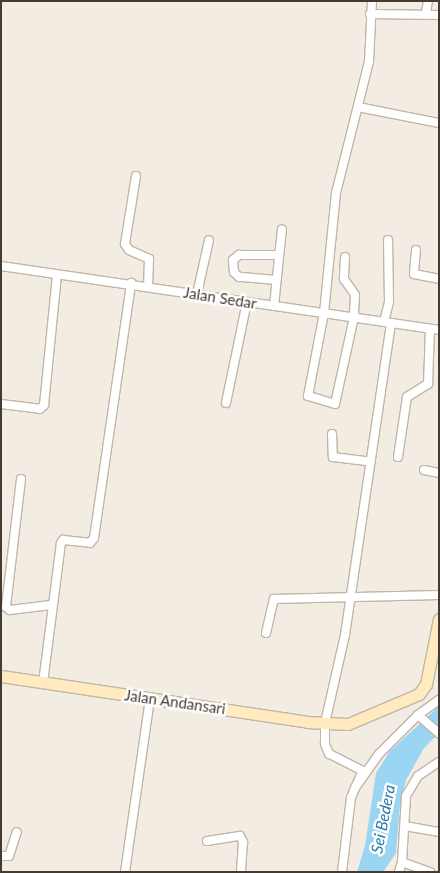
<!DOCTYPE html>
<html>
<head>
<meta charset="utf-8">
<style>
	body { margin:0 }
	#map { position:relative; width:440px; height:873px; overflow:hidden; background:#f2ece2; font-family:Lato,sans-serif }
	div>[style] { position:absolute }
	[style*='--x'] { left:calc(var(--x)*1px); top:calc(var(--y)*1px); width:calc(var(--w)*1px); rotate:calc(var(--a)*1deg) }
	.water>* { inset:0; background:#9ad5f3 }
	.roads { filter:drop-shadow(1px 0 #c1b6a7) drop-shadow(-1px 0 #c1b6a7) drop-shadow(0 1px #c1b6a7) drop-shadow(0 -1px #c1b6a7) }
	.street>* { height:8px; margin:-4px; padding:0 4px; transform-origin:4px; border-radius:4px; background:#fff }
	.secondary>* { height:11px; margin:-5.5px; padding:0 5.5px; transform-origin:5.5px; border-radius:5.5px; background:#ffebbf }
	span { translate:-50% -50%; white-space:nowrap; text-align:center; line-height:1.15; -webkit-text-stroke:5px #fff; paint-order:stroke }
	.street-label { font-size:15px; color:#443c32 }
	.water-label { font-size:16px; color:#267cac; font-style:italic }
	.frame { position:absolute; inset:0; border:2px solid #443c32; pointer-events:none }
</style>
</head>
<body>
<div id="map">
	<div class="water">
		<div style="clip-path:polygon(439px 706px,439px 733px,424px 748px,406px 780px,400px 805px,396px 853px,383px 872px,357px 872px,365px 846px,376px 773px,390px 751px)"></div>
	</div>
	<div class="roads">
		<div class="street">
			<div style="--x:426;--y:13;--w:12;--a:-81"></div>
			<div style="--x:370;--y:14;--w:69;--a:0.8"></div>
			<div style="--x:358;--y:107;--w:83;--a:11.2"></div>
			<div style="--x:136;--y:176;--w:69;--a:99.2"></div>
			<div style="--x:125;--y:244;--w:7;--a:56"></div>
			<div style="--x:129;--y:250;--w:22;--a:24"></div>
			<div style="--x:149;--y:259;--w:26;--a:92"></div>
			<div style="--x:416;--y:250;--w:24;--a:95"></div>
			<div style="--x:414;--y:274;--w:25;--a:11"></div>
			<div style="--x:345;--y:257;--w:22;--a:93"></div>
			<div style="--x:344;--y:279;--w:19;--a:55"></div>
			<div style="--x:355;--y:295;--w:22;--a:93"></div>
			<div style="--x:354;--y:317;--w:89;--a:102.3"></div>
			<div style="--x:335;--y:404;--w:28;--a:-163"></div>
			<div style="--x:308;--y:396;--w:85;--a:-79.1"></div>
			<div style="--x:324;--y:313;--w:121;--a:-84.3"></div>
			<div style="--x:336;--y:193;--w:135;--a:-75.9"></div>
			<div style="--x:369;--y:62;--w:61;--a:-87.2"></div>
			<div style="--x:1;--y:266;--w:443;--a:8.3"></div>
			<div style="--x:276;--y:280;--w:37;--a:-175"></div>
			<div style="--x:239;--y:277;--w:7;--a:-135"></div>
			<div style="--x:234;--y:272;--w:12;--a:-95"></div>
			<div style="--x:233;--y:260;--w:8;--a:-40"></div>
			<div style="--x:239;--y:255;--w:40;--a:0"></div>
			<div style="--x:197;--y:294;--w:55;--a:-77.5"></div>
			<div style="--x:274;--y:306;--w:77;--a:-84.1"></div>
			<div style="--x:384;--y:322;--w:21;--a:-76"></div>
			<div style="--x:389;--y:302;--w:62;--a:-90.9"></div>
			<div style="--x:226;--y:403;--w:103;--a:-78.3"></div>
			<div style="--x:1;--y:404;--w:39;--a:7"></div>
			<div style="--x:40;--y:409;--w:6;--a:-45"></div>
			<div style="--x:44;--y:405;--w:131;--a:-84.3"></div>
			<div style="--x:332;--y:434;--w:23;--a:88"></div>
			<div style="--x:333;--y:457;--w:38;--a:7"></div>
			<div style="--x:398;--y:457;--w:61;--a:-81.5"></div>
			<div style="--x:407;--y:397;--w:25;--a:-32"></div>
			<div style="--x:428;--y:384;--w:55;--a:-87.9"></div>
			<div style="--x:424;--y:470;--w:15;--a:11"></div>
			<div style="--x:21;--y:479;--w:129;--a:96.7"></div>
			<div style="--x:6;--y:607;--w:5;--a:37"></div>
			<div style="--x:10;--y:610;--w:41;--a:-7"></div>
			<div style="--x:266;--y:633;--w:35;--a:-77"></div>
			<div style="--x:274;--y:599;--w:165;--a:-1.4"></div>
			<div style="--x:43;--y:683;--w:141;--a:-82.7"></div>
			<div style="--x:61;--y:543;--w:4;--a:-56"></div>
			<div style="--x:63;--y:540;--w:27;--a:6"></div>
			<div style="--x:90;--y:543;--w:6;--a:-51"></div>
			<div style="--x:94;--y:538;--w:258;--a:-81.7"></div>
			<div style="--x:418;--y:715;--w:28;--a:41"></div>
			<div style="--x:355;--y:788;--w:19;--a:-65"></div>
			<div style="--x:363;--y:771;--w:38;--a:-153"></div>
			<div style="--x:329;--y:754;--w:11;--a:-112"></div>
			<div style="--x:325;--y:744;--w:21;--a:-90"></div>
			<div style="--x:325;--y:723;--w:90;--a:-77.2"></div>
			<div style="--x:345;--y:635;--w:315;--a:-81.6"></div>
			<div style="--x:405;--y:826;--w:35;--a:10"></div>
			<div style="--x:207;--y:841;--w:33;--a:-9"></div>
			<div style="--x:240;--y:836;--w:7;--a:63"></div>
			<div style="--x:243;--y:842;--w:30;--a:94"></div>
			<div style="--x:1;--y:856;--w:8;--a:0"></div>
			<div style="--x:9;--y:856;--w:25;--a:-72"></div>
			<div style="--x:402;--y:862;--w:30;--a:20"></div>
			<div style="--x:125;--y:872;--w:176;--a:-81.8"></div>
			<div style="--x:342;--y:872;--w:75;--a:-83.1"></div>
			<div style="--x:351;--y:798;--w:11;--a:-68"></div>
			<div style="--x:355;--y:788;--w:42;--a:-54.8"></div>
			<div style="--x:379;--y:754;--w:55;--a:-45"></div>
			<div style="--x:418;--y:715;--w:26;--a:-36"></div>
			<div style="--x:399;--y:872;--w:10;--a:-73"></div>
			<div style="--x:402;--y:862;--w:66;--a:-86.5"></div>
			<div style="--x:406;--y:796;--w:23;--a:-59"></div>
			<div style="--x:418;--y:776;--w:25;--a:-34"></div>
		</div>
		<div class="secondary">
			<div style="--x:1;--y:676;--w:309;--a:8.5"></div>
			<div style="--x:307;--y:722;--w:41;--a:2.8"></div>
			<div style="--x:348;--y:724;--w:77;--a:-22.9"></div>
			<div style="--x:419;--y:694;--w:12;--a:-55"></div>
			<div style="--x:426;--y:684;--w:66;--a:-78.7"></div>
		</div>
	</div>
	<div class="street-label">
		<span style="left:220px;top:298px;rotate:9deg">Jalan Sedar</span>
		<span style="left:175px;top:702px;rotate:8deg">Jalan Andansari</span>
	</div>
	<div class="water-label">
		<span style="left:383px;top:819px;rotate:-79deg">Sei Bedera</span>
	</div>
	<div class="frame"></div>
</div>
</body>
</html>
